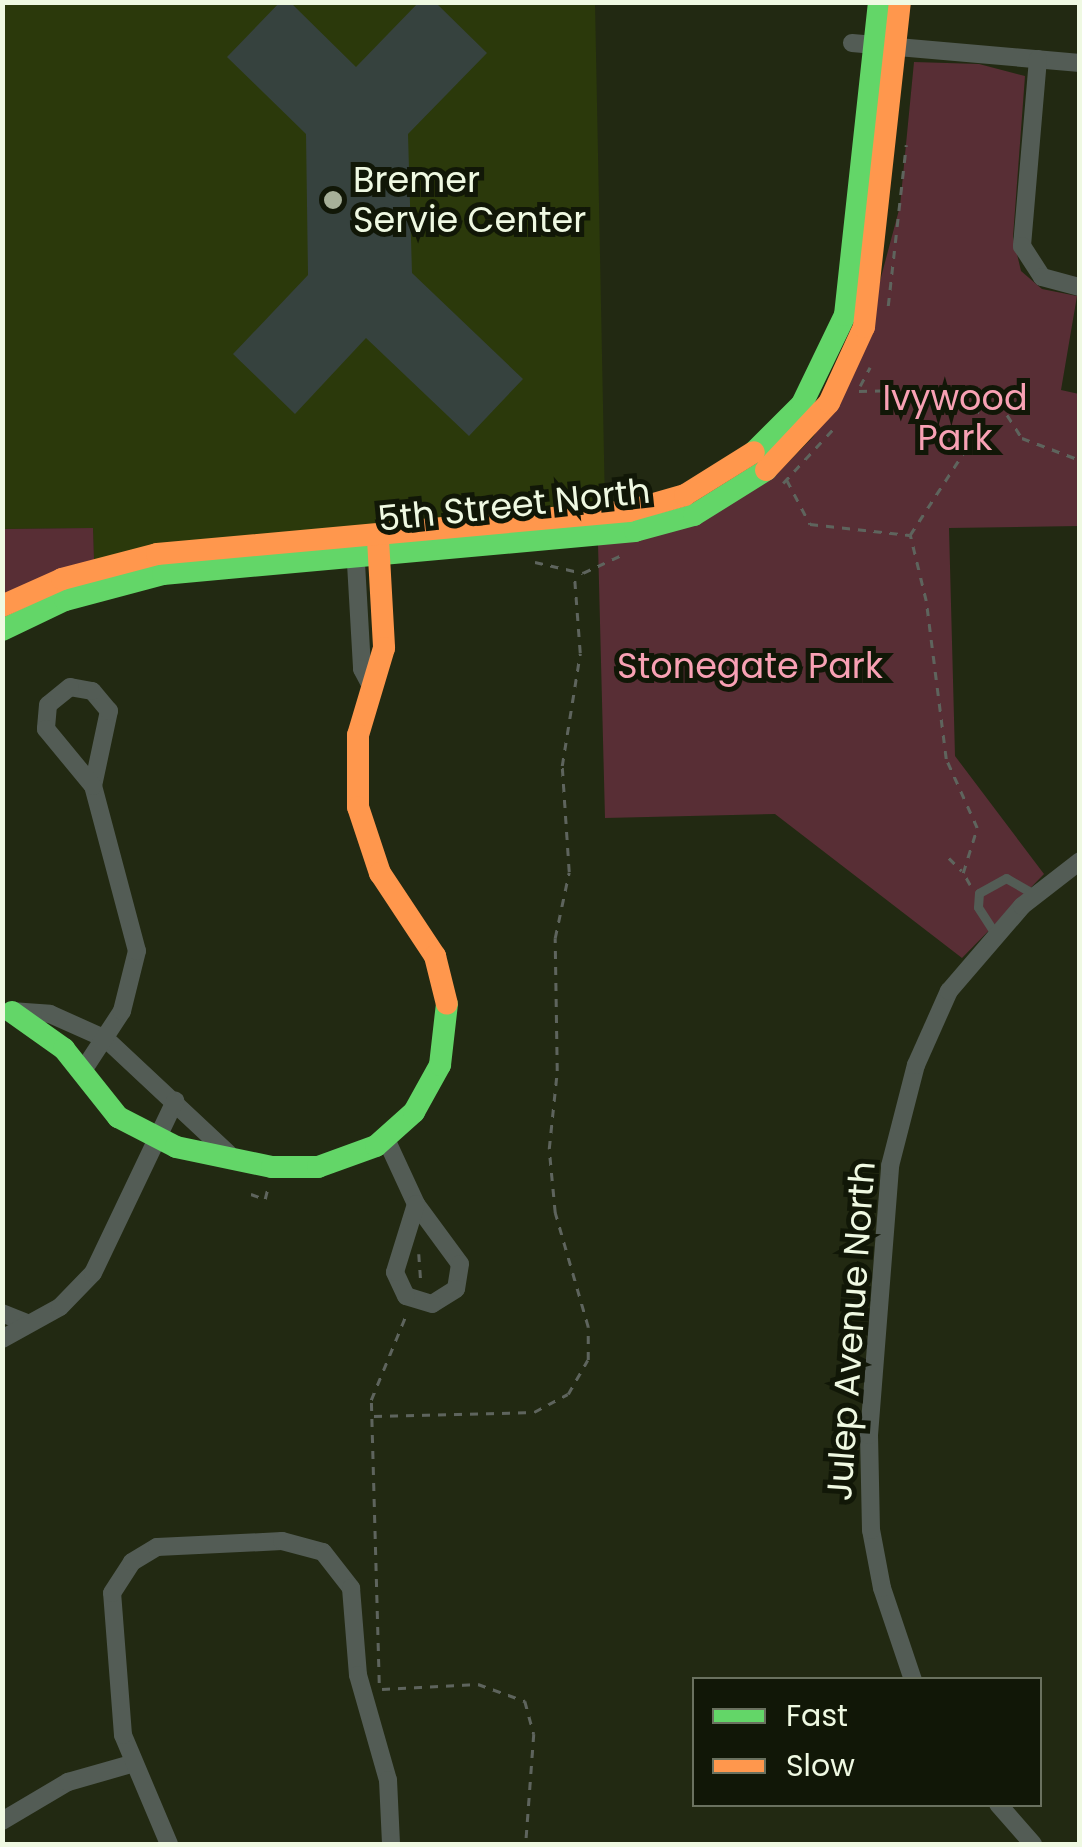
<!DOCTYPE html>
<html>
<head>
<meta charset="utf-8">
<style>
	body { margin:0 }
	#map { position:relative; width:1082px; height:1847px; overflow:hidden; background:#222912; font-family:Poppins,sans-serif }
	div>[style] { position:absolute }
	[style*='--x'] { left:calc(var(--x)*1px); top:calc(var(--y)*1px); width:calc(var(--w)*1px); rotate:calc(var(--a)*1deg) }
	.built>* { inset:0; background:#2b390b }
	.green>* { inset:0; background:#582e35 }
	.building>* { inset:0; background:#36423e }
	.path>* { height:2.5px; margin-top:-1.25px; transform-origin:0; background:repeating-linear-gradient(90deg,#5e645d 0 8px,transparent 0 16px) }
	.lane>* { height:9px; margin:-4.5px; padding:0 4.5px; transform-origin:4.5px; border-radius:4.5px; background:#535c55 }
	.street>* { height:18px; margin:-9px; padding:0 9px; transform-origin:9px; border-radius:9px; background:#535c55 }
	.fast>* { height:22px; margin:-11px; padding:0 11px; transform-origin:11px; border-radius:11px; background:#63d668 }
	.slow>* { height:22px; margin:-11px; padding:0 11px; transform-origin:11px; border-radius:11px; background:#ff974d }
	.dots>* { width:28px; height:28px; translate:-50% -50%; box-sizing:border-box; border:5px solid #111707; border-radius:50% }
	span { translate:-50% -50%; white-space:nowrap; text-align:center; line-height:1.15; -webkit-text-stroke:10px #111707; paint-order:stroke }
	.poi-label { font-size:35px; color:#eff9e2 }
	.left { translate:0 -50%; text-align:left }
	.park-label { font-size:35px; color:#f8a1b4 }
	.street-label { font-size:35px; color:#eff9e2 }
	.frame { position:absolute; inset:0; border:5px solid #eff9e2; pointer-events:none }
	.legend { position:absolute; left:692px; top:1677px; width:350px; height:130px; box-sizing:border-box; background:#111707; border:2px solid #6a715f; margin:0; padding:12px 18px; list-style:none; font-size:30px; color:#eff9e2 }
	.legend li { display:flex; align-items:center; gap:20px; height:50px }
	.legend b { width:50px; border:2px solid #6a715f }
</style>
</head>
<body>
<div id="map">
	<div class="built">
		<div style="clip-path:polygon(2px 3px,595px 3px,605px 506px,94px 560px,93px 528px,3px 529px)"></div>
	</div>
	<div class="green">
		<div style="clip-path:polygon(914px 62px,979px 64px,1025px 76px,1013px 237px,1021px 271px,1042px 289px,1077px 296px,1061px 390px,1079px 394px,1079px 526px,949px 528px,955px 756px,1044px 874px,962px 958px,775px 814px,605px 818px,598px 544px,777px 474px,813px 437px,857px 367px,900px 206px)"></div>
		<div style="clip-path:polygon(93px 528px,94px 560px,3px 597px,3px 529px)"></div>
	</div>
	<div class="building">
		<div style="clip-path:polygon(280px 2px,290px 2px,356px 67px,419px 2px,435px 2px,487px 53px,408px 134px,412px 273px,523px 379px,469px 436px,366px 338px,295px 414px,233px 354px,308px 275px,306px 134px,227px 57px)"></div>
	</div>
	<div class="path">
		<div style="--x:888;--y:306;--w:162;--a:-83.6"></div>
		<div style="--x:860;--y:386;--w:21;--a:-62"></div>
		<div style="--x:859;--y:391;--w:131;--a:-1.3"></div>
		<div style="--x:990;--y:388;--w:59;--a:57.4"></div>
		<div style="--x:1022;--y:438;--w:62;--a:20.8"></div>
		<div style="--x:787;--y:480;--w:50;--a:62.4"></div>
		<div style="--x:810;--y:524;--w:100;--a:6.3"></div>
		<div style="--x:783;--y:483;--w:76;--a:-47.1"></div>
		<div style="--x:535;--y:562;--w:49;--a:12.9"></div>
		<div style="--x:583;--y:573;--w:47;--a:-24.9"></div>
		<div style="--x:949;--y:858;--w:18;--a:45"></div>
		<div style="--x:970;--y:885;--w:14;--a:-120"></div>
		<div style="--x:963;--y:873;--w:47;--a:-72.7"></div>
		<div style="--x:977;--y:828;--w:76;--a:-114.2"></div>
		<div style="--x:946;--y:759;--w:159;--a:-97.2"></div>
		<div style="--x:926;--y:601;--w:68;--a:-103.6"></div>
		<div style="--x:910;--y:535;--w:108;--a:-57"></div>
		<div style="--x:969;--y:444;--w:59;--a:-75.3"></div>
		<div style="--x:251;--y:1194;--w:15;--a:20"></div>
		<div style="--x:265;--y:1199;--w:12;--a:-76"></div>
		<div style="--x:419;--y:1254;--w:31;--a:86"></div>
		<div style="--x:374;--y:1416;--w:160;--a:-1.4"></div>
		<div style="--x:534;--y:1412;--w:38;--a:-28"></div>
		<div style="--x:568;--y:1394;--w:39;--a:-60"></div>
		<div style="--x:588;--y:1360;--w:33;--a:-90"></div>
		<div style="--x:588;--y:1327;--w:119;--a:-106.1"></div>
		<div style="--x:555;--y:1213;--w:64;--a:-95.4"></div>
		<div style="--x:549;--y:1149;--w:78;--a:-84.1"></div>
		<div style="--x:557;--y:1071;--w:133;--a:-90.9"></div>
		<div style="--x:555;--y:938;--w:67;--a:-78"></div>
		<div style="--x:569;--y:872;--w:106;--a:-93.8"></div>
		<div style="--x:562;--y:766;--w:114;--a:-80.9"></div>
		<div style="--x:580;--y:653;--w:79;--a:-94.3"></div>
		<div style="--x:379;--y:1683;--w:283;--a:-91.6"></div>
		<div style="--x:371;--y:1400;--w:92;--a:-67.6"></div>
		<div style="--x:382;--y:1689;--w:96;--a:-3"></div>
		<div style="--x:478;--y:1684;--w:50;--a:19.9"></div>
		<div style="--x:525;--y:1701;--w:34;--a:75"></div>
		<div style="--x:534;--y:1734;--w:110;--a:94.2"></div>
	</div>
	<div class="lane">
		<div style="--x:996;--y:935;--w:33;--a:-123"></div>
		<div style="--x:978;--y:907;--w:14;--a:-86"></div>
		<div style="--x:979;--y:893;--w:31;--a:-29"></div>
		<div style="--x:1006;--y:878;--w:34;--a:30"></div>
	</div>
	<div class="street">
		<div style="--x:852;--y:43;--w:229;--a:5"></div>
		<div style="--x:1038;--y:59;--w:188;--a:94.9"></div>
		<div style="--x:1022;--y:246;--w:37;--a:57"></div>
		<div style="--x:1042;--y:277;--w:39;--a:15"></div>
		<div style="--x:355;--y:546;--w:123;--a:86.7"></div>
		<div style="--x:362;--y:669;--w:17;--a:62"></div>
		<div style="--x:11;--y:1011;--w:39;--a:4"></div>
		<div style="--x:50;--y:1014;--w:61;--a:24.1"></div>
		<div style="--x:106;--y:1039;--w:168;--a:43.1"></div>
		<div style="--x:82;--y:1072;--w:73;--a:-56.7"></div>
		<div style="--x:122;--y:1011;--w:62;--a:-76"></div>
		<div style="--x:137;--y:951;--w:171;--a:-104.9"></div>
		<div style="--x:93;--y:786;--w:77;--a:-78"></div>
		<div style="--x:109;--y:711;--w:26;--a:-130"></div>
		<div style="--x:92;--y:691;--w:22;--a:-170"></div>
		<div style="--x:70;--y:687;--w:28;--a:141"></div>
		<div style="--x:48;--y:705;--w:24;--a:95"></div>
		<div style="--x:46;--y:729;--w:74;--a:50.5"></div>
		<div style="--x:386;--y:1139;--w:72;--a:65.2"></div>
		<div style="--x:416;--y:1204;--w:74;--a:53.7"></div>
		<div style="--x:460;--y:1264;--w:25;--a:99"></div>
		<div style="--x:456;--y:1289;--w:28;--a:148"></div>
		<div style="--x:432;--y:1304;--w:27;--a:-163"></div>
		<div style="--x:406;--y:1296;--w:26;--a:-115"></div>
		<div style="--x:395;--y:1272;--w:71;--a:-72.8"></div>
		<div style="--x:2;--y:1313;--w:27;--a:22"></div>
		<div style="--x:2;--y:1339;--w:66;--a:-28.9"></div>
		<div style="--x:60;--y:1307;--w:47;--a:-45.9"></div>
		<div style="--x:93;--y:1273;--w:191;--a:-64.5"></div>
		<div style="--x:913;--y:1680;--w:97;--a:-108.6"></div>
		<div style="--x:882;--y:1588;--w:59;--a:-100.7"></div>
		<div style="--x:871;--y:1530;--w:95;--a:-91.2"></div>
		<div style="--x:869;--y:1435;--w:270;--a:-85.5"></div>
		<div style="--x:890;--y:1166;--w:104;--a:-75.6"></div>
		<div style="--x:916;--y:1065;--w:81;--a:-66"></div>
		<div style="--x:949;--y:991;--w:112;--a:-49.3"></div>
		<div style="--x:1022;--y:906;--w:73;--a:-37.8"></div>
		<div style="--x:998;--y:1804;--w:53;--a:48.8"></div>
		<div style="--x:2;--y:1821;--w:77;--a:-30.6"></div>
		<div style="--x:68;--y:1782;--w:66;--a:-15.9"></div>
		<div style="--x:169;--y:1844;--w:118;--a:-112.9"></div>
		<div style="--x:123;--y:1735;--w:142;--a:-94.4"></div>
		<div style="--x:112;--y:1593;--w:37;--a:-57"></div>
		<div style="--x:132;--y:1562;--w:29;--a:-31"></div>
		<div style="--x:157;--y:1547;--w:125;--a:-2.7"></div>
		<div style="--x:282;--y:1541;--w:42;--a:15"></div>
		<div style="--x:323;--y:1552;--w:46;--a:52.1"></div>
		<div style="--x:351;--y:1588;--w:87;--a:85.4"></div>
		<div style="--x:358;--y:1675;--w:109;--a:74.1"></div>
		<div style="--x:388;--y:1780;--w:64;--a:87.3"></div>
	</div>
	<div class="fast">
		<div style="--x:754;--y:452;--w:68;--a:-45"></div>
		<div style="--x:802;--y:404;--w:99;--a:-64.2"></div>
		<div style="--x:845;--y:315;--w:315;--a:-83.8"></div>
		<div style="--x:2;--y:630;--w:70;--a:-25.5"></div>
		<div style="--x:65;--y:600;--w:101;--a:-14.9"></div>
		<div style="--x:163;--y:574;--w:474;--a:-5.2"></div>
		<div style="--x:635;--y:531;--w:61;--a:-15.2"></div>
		<div style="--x:694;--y:515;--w:85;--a:-32"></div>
		<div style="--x:12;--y:1012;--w:64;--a:35.4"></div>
		<div style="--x:64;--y:1049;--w:87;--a:51.5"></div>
		<div style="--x:118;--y:1117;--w:65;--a:27.3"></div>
		<div style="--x:176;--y:1147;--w:98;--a:11.8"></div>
		<div style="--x:272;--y:1167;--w:46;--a:0"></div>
		<div style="--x:318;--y:1167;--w:62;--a:-19.9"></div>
		<div style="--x:376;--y:1146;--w:51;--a:-41.8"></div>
		<div style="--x:414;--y:1112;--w:54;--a:-61"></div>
		<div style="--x:440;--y:1065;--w:61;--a:-83.5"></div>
	</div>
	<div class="slow">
		<div style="--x:766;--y:470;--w:92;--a:-46.8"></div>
		<div style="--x:829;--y:403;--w:84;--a:-65.3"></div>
		<div style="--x:864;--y:327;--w:327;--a:-83.7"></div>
		<div style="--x:378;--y:539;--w:109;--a:86.8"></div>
		<div style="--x:384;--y:648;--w:91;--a:106.6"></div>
		<div style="--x:358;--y:735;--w:72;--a:90"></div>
		<div style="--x:358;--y:807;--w:70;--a:71.6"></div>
		<div style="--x:380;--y:873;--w:100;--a:56.5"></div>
		<div style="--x:435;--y:956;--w:49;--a:76"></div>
		<div style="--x:2;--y:606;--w:66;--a:-24.2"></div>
		<div style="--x:62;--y:579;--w:98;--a:-14.7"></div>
		<div style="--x:157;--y:554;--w:474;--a:-5.2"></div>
		<div style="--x:629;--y:511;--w:58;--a:-15.9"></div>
		<div style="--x:685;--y:495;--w:81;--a:-31.9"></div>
	</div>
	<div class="dots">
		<div style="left:333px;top:200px;background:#a7b099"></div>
	</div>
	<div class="poi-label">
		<span class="left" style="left:353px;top:200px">Bremer<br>Servie Center</span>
	</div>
	<div class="park-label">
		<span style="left:955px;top:418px">Ivywood<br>Park</span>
		<span style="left:750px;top:666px">Stonegate Park</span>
	</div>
	<div class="street-label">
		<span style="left:514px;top:505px;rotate:-6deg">5th Street North</span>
		<span style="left:851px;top:1331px;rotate:-86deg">Julep Avenue North</span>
	</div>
	<div class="frame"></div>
	<ul class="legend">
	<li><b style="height:12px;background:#63d668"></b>Fast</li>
	<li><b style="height:12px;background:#ff974d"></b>Slow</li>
	</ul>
</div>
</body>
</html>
